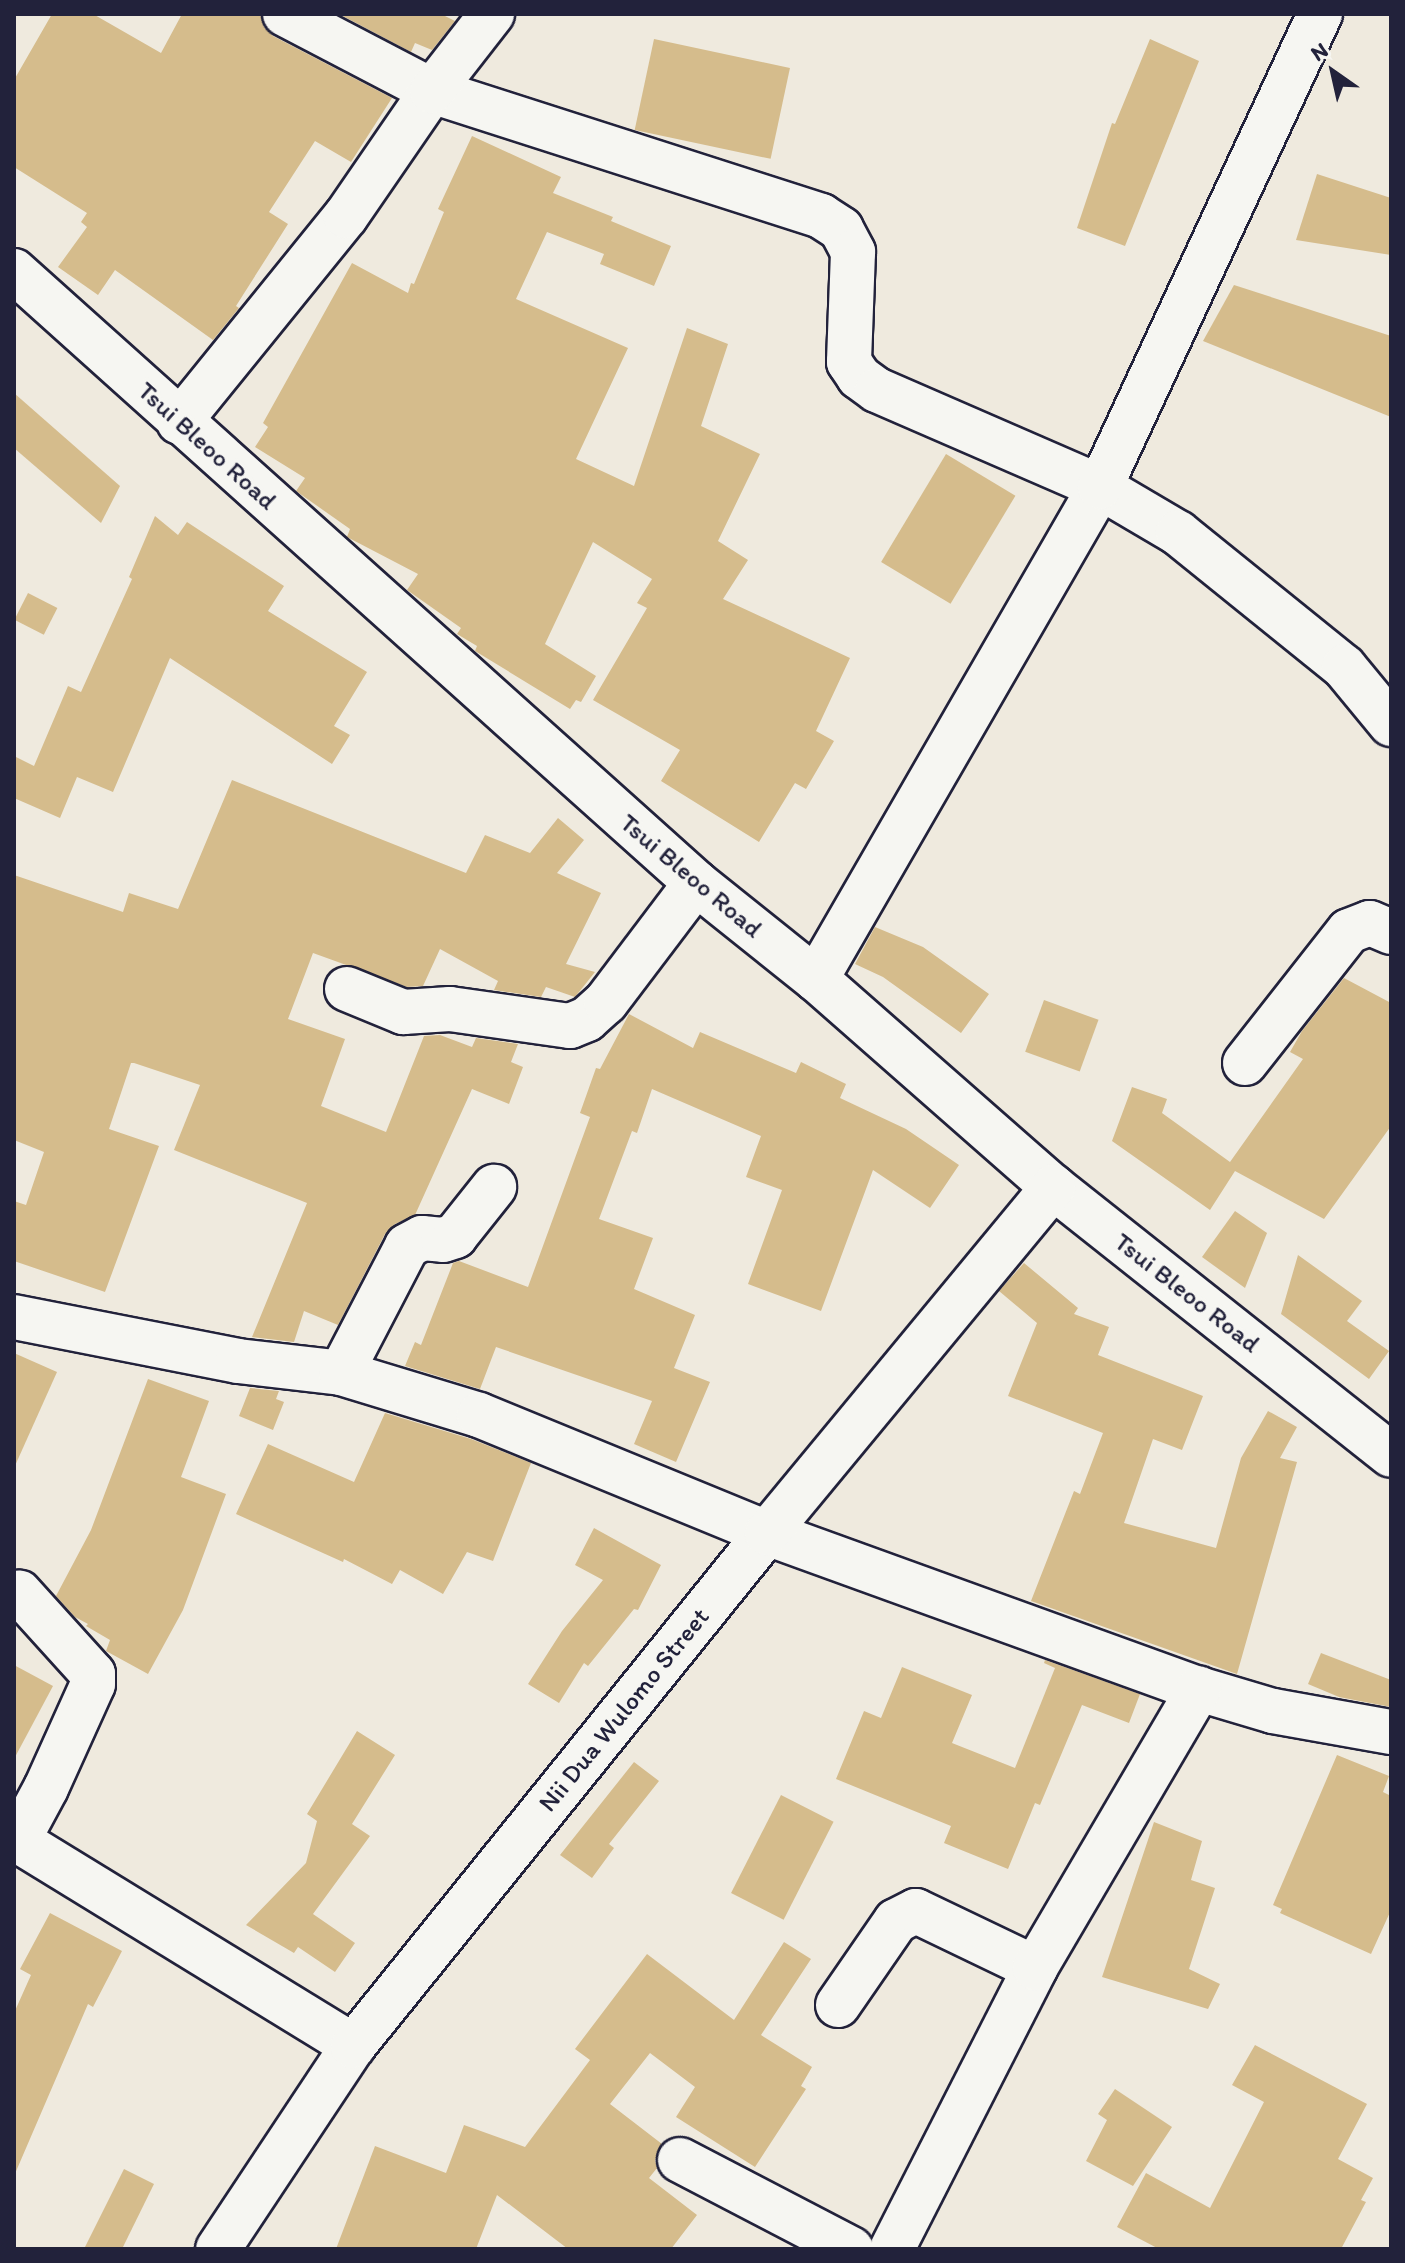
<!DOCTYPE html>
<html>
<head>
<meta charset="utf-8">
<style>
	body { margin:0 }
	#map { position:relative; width:1405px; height:2263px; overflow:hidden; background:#efeade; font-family:Itim,sans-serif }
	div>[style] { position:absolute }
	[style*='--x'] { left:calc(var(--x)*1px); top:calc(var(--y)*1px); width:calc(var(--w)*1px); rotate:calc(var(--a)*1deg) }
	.building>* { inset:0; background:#d5bc8c; transform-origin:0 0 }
	.roads { filter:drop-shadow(2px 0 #22223b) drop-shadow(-2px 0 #22223b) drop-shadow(0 2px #22223b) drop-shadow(0 -2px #22223b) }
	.minor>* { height:44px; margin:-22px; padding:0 22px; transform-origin:22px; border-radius:22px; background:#f6f6f2 }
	span { translate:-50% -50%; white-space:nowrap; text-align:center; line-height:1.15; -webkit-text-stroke:7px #f6f6f2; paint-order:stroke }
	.street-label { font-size:26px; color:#22223b }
	.frame { position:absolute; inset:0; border:16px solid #22223b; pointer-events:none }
	.north { position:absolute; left:1293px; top:32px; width:80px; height:80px; -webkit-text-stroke:6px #f6f6f2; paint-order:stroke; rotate:326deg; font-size:22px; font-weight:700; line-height:32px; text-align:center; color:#22223b }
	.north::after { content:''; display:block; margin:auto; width:28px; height:36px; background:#22223b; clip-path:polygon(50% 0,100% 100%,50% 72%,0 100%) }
</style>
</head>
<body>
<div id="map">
	<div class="building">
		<div style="clip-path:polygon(52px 14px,93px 14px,161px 53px,182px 14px,260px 14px,264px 27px,273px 36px,392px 98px,351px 162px,315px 141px,269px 212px,288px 224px,236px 306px,239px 308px,213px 340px,115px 270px,98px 295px,58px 267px,87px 227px,81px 222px,87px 213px,14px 167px,14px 80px)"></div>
		<div style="clip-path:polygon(339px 14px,441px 14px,455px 21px,432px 50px,415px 43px,411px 52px)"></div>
		<div style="left:654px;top:39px;width:139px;height:93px;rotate:12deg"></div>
		<div style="clip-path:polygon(1150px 39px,1199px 61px,1125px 246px,1077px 228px,1112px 123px,1115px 124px)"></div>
		<div style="clip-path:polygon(472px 136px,561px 177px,553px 193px,613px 217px,611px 221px,671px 246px,654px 286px,600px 264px,604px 254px,547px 232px,516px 299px,628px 348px,576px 459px,634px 486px,687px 328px,728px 344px,701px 426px,760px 454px,718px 541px,748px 560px,723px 599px,850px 658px,816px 731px,834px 741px,806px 789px,795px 783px,759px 842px,661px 781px,680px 750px,593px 700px,647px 608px,637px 603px,652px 579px,593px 542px,545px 644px,596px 676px,581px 702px,576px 700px,570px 709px,475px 651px,477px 646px,457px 634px,461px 628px,407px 590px,418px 574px,347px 537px,350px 529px,296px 491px,305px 478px,255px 447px,268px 427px,263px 423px,352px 263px,408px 293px,411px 283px,414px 284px,444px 212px,438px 209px)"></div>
		<div style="clip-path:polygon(1317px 174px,1391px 198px,1391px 255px,1296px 240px)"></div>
		<div style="clip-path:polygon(1234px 285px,1391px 336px,1391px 417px,1203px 341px)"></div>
		<div style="clip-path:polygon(14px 393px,120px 486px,101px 523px,14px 448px)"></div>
		<div style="left:946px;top:454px;width:81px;height:126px;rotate:31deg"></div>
		<div style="clip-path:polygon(155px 516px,178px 535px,187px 522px,284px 586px,268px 611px,367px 672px,334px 726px,350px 735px,332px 764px,170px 658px,113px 792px,77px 777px,60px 818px,14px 798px,14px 756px,34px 766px,68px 686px,81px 692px,132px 579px,129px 577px)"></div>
		<div style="left:28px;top:593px;width:33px;height:30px;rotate:27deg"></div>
		<div style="clip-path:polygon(232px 780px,466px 873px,485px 835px,530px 853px,558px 818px,584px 840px,557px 873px,601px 893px,566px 964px,595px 972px,575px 997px,546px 987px,541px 997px,494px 990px,498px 981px,440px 949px,423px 986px,407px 987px,313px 953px,288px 1019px,345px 1039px,321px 1106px,386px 1132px,424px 1036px,440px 1035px,472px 1047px,476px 1038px,518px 1044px,511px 1062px,523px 1067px,509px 1104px,472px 1089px,415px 1215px,395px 1224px,385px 1234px,338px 1325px,304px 1311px,294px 1342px,252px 1337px,307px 1203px,174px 1150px,200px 1085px,134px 1063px,131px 1063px,109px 1129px,159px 1146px,105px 1292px,14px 1261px,14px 1201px,26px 1205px,44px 1152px,14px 1140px,14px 875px,123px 912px,129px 893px,178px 909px)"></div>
		<div style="clip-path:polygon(875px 927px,923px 947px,989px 994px,961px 1033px,883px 977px,855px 964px)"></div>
		<div style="clip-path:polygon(1344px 978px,1391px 1003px,1391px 1126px,1324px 1219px,1235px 1171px,1210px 1210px,1112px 1141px,1132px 1087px,1167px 1099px,1162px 1113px,1230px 1162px,1303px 1059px,1290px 1052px,1302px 1031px)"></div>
		<div style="left:1044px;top:1000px;width:58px;height:55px;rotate:20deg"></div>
		<div style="clip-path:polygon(629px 1014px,693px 1048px,700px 1032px,796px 1073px,801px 1062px,846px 1084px,840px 1098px,906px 1129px,959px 1165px,930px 1208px,873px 1170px,821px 1311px,748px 1284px,782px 1190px,746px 1177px,761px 1136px,652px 1089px,637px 1133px,632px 1131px,599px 1219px,653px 1238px,634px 1289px,695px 1315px,674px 1368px,710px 1382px,676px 1462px,634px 1444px,652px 1401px,496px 1347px,480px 1389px,405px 1366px,415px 1342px,421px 1345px,453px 1263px,459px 1261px,528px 1287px,590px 1117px,580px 1113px,596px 1068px,600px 1069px)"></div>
		<div style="clip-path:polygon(1235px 1211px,1267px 1233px,1245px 1288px,1202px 1257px)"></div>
		<div style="clip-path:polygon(1298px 1255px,1362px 1301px,1347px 1321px,1389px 1351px,1369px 1379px,1281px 1314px)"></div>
		<div style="clip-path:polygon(1024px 1263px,1078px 1308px,1074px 1314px,1109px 1327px,1098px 1355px,1203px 1396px,1182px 1450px,1153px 1439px,1124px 1523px,1216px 1548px,1241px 1458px,1268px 1411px,1297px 1427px,1280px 1458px,1297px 1462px,1237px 1674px,1031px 1601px,1074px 1491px,1080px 1494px,1103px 1433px,1008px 1396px,1037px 1323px,999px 1291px)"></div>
		<div style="clip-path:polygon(14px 1353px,57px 1372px,14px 1468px)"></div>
		<div style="clip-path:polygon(148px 1379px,209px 1401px,181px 1477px,226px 1494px,183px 1610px,148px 1674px,106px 1651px,110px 1640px,86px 1626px,88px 1624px,75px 1617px,56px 1596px,91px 1530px)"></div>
		<div style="clip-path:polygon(250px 1388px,279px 1391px,276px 1399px,284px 1402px,273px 1430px,239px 1416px)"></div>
		<div style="clip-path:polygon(385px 1413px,471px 1439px,531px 1463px,493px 1561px,467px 1552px,443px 1594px,400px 1570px,392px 1584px,344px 1559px,343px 1562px,236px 1514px,268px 1444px,354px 1482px)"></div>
		<div style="clip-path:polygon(594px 1528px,661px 1565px,638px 1610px,634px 1609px,588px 1666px,584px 1663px,559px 1703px,528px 1684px,562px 1631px,603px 1580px,575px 1565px)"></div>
		<div style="clip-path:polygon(1321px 1653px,1391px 1680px,1391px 1707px,1339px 1697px,1308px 1684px)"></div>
		<div style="clip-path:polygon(1045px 1660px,1140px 1694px,1129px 1723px,1082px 1705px,1040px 1805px,1035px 1803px,1008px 1869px,944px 1843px,951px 1826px,836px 1779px,864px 1711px,881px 1718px,902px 1667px,972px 1695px,952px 1743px,1015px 1768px,1055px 1668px,1044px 1663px)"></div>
		<div style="clip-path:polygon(14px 1665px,53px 1686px,14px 1759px)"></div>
		<div style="clip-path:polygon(357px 1731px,395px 1755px,352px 1824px,370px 1836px,313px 1914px,355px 1943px,335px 1972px,298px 1947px,294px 1953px,246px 1925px,306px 1863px,317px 1821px,307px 1814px)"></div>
		<div style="clip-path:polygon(1337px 1755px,1389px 1776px,1383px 1792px,1391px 1796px,1391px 1910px,1371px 1954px,1280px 1913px,1282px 1909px,1273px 1905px)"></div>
		<div style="clip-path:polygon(634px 1762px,659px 1781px,609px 1844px,614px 1848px,592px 1878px,560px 1855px)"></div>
		<div style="left:781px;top:1795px;width:59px;height:110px;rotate:27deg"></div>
		<div style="clip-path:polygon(1154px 1822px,1202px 1841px,1191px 1880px,1215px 1888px,1189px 1969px,1220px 1984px,1208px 2009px,1102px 1977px)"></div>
		<div style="clip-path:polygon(50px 1913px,122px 1951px,93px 2007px,88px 2004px,14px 2176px,14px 2013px,31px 1975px,20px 1969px)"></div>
		<div style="clip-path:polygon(784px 1942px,811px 1959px,761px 2035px,812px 2067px,801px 2086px,806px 2089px,755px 2167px,676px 2117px,695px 2087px,650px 2053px,610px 2104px,662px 2144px,655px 2160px,657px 2168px,649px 2178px,697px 2215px,671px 2249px,568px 2249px,497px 2195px,476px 2249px,336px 2249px,375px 2146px,446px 2173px,464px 2125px,525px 2147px,590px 2060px,575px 2049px,647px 1954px,734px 2020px)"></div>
		<div style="clip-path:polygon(1255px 2045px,1367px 2104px,1338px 2159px,1373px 2178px,1361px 2200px,1366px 2202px,1341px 2249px,1159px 2249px,1117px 2227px,1146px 2173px,1210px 2208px,1264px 2102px,1232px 2085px)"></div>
		<div style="clip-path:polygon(1115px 2089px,1172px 2127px,1133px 2186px,1086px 2161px,1107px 2120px,1098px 2114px)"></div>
		<div style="clip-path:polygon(124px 2169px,154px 2184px,122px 2249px,84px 2249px)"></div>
	</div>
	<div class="roads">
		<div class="minor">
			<div style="--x:285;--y:14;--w:166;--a:27.6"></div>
			<div style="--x:432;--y:91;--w:409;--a:17.8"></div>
			<div style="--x:821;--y:216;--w:24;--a:33"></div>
			<div style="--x:841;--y:229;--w:26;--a:62"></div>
			<div style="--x:853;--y:252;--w:110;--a:92.1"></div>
			<div style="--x:849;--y:362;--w:18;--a:56"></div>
			<div style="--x:859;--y:377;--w:22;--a:36"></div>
			<div style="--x:877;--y:390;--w:243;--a:23.5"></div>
			<div style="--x:1100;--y:487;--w:91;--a:30.5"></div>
			<div style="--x:1178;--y:533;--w:213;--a:38.9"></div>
			<div style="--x:1344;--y:667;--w:74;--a:50.5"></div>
			<div style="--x:14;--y:271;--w:916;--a:41.9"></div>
			<div style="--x:696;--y:883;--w:154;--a:38.7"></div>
			<div style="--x:816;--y:979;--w:315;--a:41.3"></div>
			<div style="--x:1053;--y:1187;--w:431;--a:38.4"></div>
			<div style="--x:179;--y:422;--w:265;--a:-51"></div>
			<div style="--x:346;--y:216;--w:152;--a:-55.5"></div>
			<div style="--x:432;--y:91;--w:98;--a:-52.1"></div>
			<div style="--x:816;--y:979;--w:568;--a:-60"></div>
			<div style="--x:1100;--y:487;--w:522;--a:-65.06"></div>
			<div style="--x:347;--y:989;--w:61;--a:22.3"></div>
			<div style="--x:403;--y:1012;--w:47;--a:-3.7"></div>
			<div style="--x:450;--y:1009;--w:121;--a:8.1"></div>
			<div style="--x:570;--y:1026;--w:18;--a:-22"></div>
			<div style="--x:587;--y:1019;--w:25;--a:-42"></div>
			<div style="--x:606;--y:1002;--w:149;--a:-52.9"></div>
			<div style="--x:1245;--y:1063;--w:168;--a:-51.8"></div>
			<div style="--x:1349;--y:931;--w:22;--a:-21"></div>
			<div style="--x:1370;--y:923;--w:23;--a:23"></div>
			<div style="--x:14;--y:1317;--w:228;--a:11.1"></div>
			<div style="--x:238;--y:1361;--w:104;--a:6.6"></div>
			<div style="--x:341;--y:1373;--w:144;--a:16.9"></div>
			<div style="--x:479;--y:1415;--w:311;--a:22.3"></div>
			<div style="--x:767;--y:1533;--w:459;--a:19.9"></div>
			<div style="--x:1199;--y:1689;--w:77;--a:16.6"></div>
			<div style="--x:1273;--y:1711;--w:120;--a:10.1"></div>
			<div style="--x:341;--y:1373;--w:143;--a:-62.5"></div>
			<div style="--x:407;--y:1246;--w:17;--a:-28"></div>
			<div style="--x:422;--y:1238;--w:21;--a:5"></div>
			<div style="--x:443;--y:1240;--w:13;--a:-18"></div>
			<div style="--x:455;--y:1236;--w:63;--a:-51.5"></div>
			<div style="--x:14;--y:1838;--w:398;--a:31.5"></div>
			<div style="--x:18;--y:1840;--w:59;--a:-61.7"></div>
			<div style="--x:46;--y:1788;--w:114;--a:-65.7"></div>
			<div style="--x:93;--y:1684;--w:10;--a:-90"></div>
			<div style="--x:93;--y:1674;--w:110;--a:-132.1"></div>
			<div style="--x:838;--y:2005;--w:102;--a:-55.4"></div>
			<div style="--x:896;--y:1921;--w:22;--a:-27"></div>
			<div style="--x:916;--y:1911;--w:132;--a:25.6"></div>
			<div style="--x:680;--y:2160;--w:193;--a:27.5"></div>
			<div style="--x:218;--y:2249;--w:244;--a:-56.4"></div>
			<div style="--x:353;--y:2046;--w:659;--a:-51.1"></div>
			<div style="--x:767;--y:1533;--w:449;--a:-50.4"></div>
			<div style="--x:892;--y:2249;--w:315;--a:-63"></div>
			<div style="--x:1035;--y:1968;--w:324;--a:-59.6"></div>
		</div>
	</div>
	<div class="street-label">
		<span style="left:207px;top:446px;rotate:42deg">Tsui Bleoo Road</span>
		<span style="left:691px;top:876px;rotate:40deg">Tsui Bleoo Road</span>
		<span style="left:1187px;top:1293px;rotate:38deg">Tsui Bleoo Road</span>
		<span style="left:624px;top:1710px;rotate:-51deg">Nii Dua Wulomo Street</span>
	</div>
	<div class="frame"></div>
	<div class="north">N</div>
</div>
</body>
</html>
